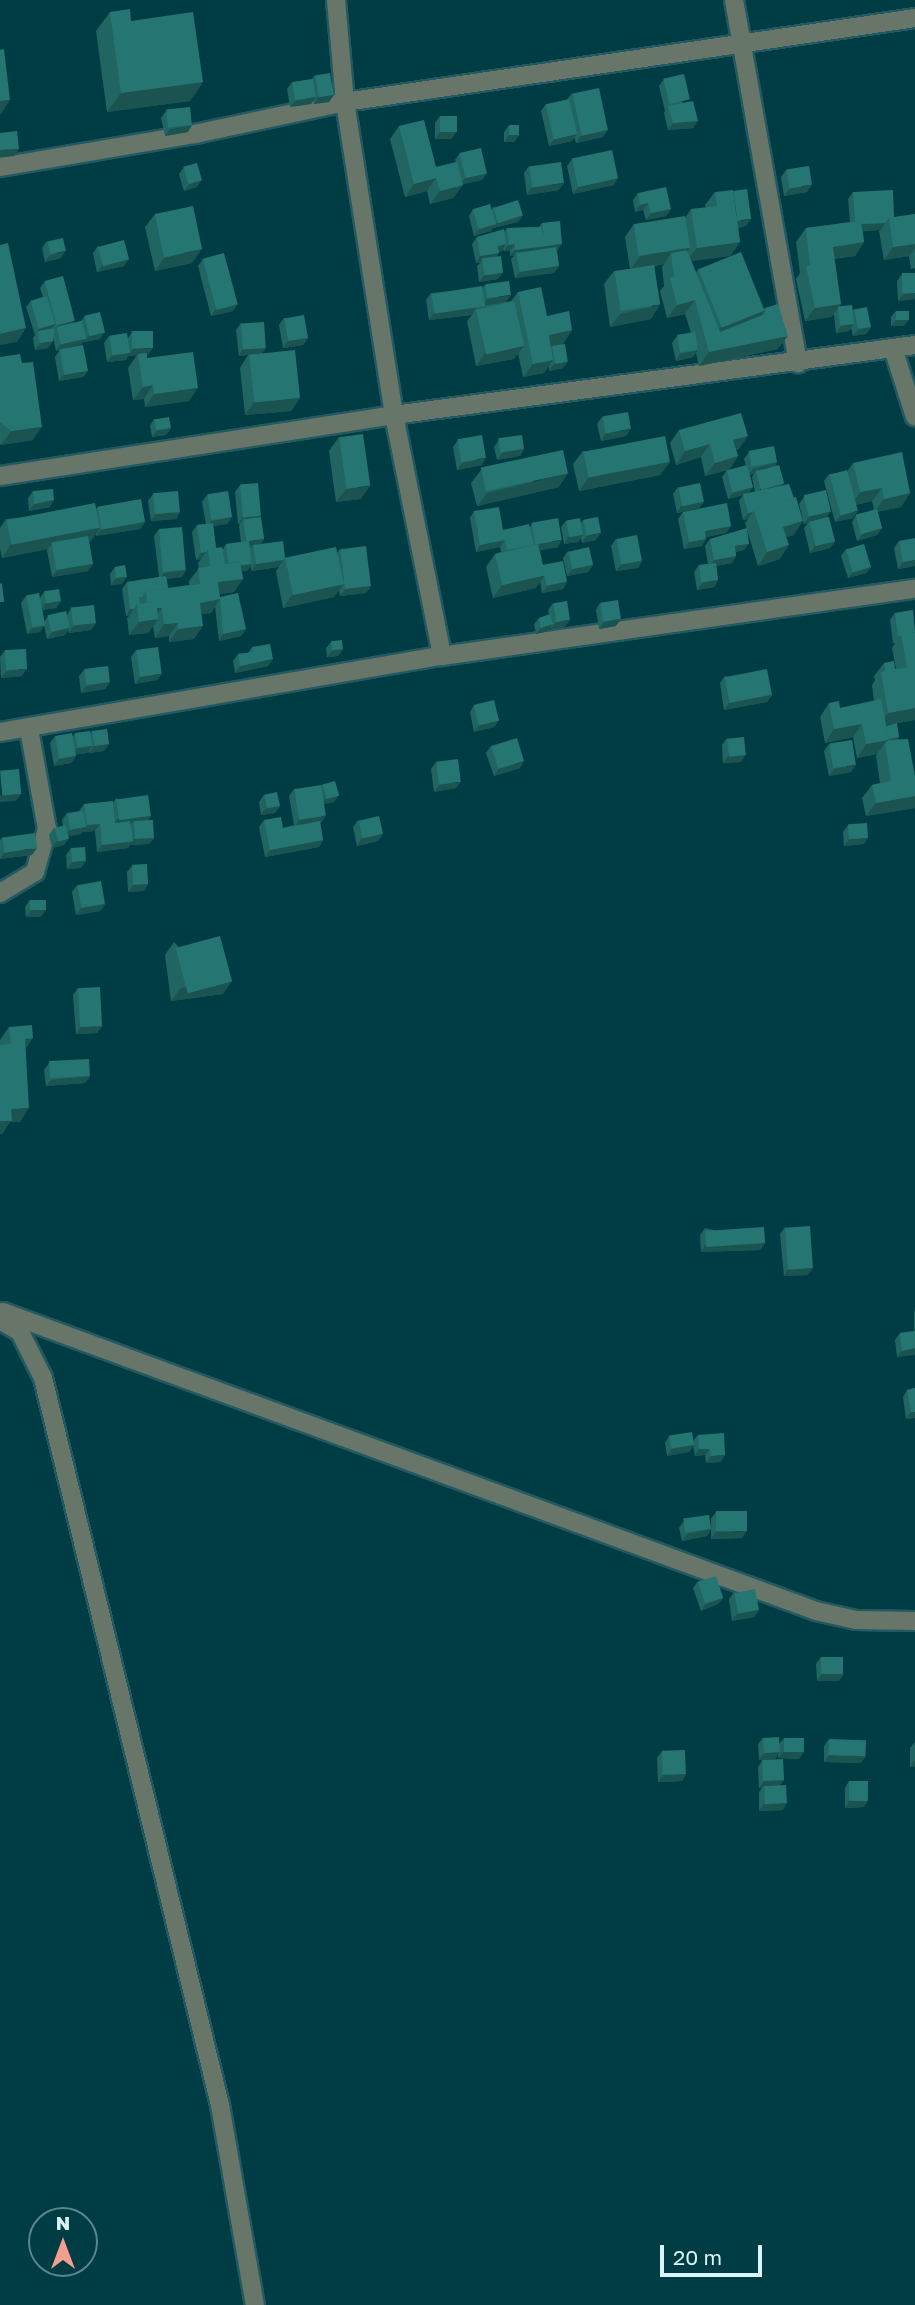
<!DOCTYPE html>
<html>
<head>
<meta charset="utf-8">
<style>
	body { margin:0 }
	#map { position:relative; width:915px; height:2305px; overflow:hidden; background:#003c44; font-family:"Golos Text",sans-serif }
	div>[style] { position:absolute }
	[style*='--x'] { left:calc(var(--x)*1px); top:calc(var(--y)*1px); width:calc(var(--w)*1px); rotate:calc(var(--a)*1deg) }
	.roads { filter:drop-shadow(2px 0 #235a61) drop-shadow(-2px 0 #235a61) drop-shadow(0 2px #235a61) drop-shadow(0 -2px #235a61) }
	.minor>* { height:18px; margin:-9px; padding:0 9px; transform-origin:9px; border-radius:9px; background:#68766a }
	.wall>* { inset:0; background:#206562 }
	.shaded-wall>* { inset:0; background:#1a5350 }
	.building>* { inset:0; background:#257672; transform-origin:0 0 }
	span { translate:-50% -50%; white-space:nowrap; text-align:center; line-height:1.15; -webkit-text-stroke:7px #003c44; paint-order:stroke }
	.north { position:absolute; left:28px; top:2207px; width:70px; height:70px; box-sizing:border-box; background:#003c44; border:2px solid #57868c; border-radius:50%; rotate:0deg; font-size:19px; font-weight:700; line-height:28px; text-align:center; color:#daf5f9 }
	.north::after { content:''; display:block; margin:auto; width:24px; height:32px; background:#f59d8f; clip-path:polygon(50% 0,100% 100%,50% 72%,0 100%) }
	.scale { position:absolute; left:660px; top:2245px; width:102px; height:32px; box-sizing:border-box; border:4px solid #daf5f9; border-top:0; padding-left:9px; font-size:21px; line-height:24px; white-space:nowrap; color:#daf5f9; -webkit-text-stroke:5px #003c44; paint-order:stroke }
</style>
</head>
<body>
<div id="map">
	<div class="roads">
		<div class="minor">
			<div style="--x:336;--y:0;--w:102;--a:85"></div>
			<div style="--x:345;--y:102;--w:317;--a:81.1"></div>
			<div style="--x:394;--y:415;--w:246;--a:78.7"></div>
			<div style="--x:734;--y:0;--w:369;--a:80"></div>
			<div style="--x:0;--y:167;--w:198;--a:-9.6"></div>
			<div style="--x:195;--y:134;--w:153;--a:-12"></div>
			<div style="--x:345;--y:102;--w:576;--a:-8.38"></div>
			<div style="--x:893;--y:348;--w:72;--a:72.3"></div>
			<div style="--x:0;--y:476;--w:399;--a:-8.8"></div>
			<div style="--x:394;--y:415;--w:526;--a:-7.65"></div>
			<div style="--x:0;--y:732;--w:448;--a:-9.8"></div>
			<div style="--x:442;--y:656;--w:478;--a:-8.1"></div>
			<div style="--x:0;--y:893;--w:41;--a:-31"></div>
			<div style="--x:35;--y:872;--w:45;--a:-74.4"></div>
			<div style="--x:47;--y:829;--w:102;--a:-100.2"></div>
			<div style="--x:3;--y:1312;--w:866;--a:20.19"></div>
			<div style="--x:816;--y:1611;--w:41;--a:12.7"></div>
			<div style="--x:856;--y:1620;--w:59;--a:1"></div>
			<div style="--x:0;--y:1320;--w:23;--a:31"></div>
			<div style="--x:20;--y:1332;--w:51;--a:63.4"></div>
			<div style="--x:43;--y:1378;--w:748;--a:76.32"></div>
			<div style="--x:220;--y:2105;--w:203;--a:80.1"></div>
		</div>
	</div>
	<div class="wall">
		<div style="clip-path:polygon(110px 12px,131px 21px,203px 82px,190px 101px,107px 112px,96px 31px)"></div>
		<div style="clip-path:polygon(315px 75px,329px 102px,314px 104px,313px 101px,311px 104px,290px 107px,287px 89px,292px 82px,312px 79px)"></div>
		<div style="clip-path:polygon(664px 79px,698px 121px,693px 128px,668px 130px,664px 113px,665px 111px,659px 86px)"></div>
		<div style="clip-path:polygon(572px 93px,603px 137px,576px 143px,574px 137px,572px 141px,549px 146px,541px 111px,546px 104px,567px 100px)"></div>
		<div style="clip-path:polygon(166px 111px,188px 132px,165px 136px,161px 118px)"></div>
		<div style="clip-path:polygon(440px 116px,456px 132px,451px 139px,435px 139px,435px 123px)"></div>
		<div style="clip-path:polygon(509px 125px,519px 135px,514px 142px,504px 142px,504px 132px)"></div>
		<div style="clip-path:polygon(399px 126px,436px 167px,456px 162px,455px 160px,460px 153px,487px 173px,482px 180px,463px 184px,453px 198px,430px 204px,427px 191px,405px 197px,390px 139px)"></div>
		<div style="clip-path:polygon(572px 159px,614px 185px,573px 194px,567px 166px)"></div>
		<div style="clip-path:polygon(529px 166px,559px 190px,527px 195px,524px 173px)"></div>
		<div style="clip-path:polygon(184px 167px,197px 187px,184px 191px,179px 174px)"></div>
		<div style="clip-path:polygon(786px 170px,807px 192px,784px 196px,781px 177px)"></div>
		<div style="clip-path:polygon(715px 192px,746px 226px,738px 228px,740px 242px,730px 256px,691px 261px,696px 273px,698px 269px,764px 309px,765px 308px,778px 349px,699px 366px,696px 353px,693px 357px,676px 361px,672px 343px,677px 336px,691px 333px,685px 314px,667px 318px,660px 291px,664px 286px,662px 267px,664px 264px,655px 266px,651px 319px,610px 327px,604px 284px,614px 271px,630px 269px,625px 237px,634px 224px,685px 218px,691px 209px,706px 208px,705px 205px)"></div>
		<div style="clip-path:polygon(853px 192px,894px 217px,915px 214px,915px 268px,911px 269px,909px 256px,884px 260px,879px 231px,881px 230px,863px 231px,864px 242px,855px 256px,834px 259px,841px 304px,839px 307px,852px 311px,854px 309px,871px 327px,866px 334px,853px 336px,851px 328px,849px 331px,836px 333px,834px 314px,831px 317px,805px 321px,796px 279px,800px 273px,796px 242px,806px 228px,850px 222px,848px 199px)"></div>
		<div style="clip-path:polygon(638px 193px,671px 209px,666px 216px,646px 220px,643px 210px,635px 212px,633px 200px)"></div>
		<div style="clip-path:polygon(493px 207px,523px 215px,518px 222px,493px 228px,491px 231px,474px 236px,469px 216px,473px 209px,492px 209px)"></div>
		<div style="clip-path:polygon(155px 214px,192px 263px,155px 271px,145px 227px)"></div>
		<div style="clip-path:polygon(542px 223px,557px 251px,559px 266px,554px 273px,515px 278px,511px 259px,514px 256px,510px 256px,510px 251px,504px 251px,503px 249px,502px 251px,499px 252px,496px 257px,498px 279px,479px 282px,477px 266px,480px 263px,476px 263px,472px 244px,477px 237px,504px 232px,507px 228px,539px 227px)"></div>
		<div style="clip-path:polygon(47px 241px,61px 258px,45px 262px,42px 248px)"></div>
		<div style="clip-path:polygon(98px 246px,124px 266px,97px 272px,93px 253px)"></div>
		<div style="clip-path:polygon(203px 259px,233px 311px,211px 316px,198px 266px)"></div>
		<div style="clip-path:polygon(915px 273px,915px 299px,898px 301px,897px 281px,902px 274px)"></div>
		<div style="clip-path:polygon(45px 281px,73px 323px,81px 321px,85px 316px,100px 339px,84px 342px,84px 341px,56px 351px,53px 338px,53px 341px,48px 348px,35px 350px,33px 338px,35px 335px,26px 307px,31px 301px,43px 297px,40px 288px)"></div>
		<div style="clip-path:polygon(485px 285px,506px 302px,511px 301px,518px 292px,547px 316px,572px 330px,563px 344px,563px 368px,549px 371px,549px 366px,544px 373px,523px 377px,518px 353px,514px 359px,476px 366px,467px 321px,472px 315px,429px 320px,426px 300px,431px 293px,482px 288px)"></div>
		<div style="clip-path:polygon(896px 311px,904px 326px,891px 326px,891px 317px)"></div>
		<div style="clip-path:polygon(284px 318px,308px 338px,303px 345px,283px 348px,279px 325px)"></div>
		<div style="clip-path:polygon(241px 323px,266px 348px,262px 353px,300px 398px,291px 411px,245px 415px,240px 368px,248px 355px,239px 356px,236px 330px)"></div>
		<div style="clip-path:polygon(132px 332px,148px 355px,147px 355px,147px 358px,189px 401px,145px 407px,144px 399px,133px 400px,128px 368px,137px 355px,128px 356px,126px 360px,107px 362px,104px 343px,109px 336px,128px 338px)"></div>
		<div style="clip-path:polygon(60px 350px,88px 371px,83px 377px,59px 381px,55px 357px)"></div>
		<div style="clip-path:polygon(0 357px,33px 440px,1px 445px,0 444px)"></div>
		<div style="clip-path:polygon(602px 417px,626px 436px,601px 441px,597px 424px)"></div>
		<div style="clip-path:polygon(154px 419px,171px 428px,166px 435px,152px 437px,150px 426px)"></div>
		<div style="clip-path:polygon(evenodd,679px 430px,739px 449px,736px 450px,738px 456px,729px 470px,746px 466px,744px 459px,749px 452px,777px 462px,775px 466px,784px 483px,782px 485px,794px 535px,786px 537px,780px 559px,758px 566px,745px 523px,748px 519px,743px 520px,739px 501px,743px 495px,728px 499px,722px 477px,727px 470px,705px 476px,701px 457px,676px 465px,670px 443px,679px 430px,754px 474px,752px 477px,755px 492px,748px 493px,753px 487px,750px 475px,754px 474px)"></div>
		<div style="clip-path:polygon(339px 437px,361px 499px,336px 502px,329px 451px)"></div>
		<div style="clip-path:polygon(458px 440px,482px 465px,457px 470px,453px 447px)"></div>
		<div style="clip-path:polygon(499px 440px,524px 449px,520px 456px,497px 460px,494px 447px)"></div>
		<div style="clip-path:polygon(583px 451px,670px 462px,660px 475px,579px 491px,573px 464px)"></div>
		<div style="clip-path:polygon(853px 463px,910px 493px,901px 507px,877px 512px,882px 528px,877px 535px,857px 541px,852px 522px,856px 515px,874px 510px,872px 501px,856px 505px,853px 518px,835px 522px,824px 481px,829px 474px,847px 472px)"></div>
		<div style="clip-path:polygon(481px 470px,559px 487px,477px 506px,471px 483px)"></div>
		<div style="clip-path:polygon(240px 485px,260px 517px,264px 539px,261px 544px,285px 558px,337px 553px,340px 549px,371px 586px,366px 593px,340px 596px,339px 590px,334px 597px,283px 608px,276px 571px,279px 567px,251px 571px,251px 566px,247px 571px,242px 571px,243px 579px,234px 592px,220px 594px,220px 597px,246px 629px,241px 636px,219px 641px,215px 606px,211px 613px,201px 614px,194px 639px,169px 642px,169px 636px,155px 638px,153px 626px,148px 633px,129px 635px,127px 618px,129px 616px,126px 616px,122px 589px,127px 582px,159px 577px,154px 536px,159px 529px,186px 570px,182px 577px,167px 579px,168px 588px,189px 585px,189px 581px,199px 568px,198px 563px,201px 559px,196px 560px,192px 532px,197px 525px,206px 524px,202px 502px,207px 495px,232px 517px,227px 524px,213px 526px,216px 548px,223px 549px,226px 544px,241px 542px,239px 526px,240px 524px,238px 524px,235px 492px)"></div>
		<div style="clip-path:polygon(678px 487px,704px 502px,699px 508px,677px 513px,673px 494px)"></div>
		<div style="clip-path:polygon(33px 491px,50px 507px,29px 511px,28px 498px)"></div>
		<div style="clip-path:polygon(153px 494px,180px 512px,176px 519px,151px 521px,148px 501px)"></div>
		<div style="clip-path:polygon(804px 497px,827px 517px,835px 541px,830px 548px,810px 553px,804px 528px,808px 523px,804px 524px,799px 504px)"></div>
		<div style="clip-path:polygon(98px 507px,145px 522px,140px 529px,96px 536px,96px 534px,90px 542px,89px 542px,93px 564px,88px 571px,52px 577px,47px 550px,48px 549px,2px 558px,0 549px,0 528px,6px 519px,96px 509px)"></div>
		<div style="clip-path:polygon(474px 511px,503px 530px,530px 527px,532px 524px,558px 547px,540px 550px,543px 566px,567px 582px,563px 589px,542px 593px,540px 582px,536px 588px,493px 598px,486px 567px,495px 554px,501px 552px,500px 547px,476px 552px,470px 518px)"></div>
		<div style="clip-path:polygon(683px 512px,731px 526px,726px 533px,706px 537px,702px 546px,684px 549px,678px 519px)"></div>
		<div style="clip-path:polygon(583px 520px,596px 540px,582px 543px,581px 538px,578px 542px,564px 544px,561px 527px,566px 521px,581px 523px)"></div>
		<div style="clip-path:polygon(616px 539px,642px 561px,638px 568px,616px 571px,611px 546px)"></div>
		<div style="clip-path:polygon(710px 539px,744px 550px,736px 552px,736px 556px,732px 563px,716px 566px,718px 580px,714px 587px,697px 590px,694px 572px,699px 565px,708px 564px,705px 546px)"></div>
		<div style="clip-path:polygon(899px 541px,915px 566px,898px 569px,894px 548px)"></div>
		<div style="clip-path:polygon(846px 549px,871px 567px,866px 573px,848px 578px,841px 556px)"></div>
		<div style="clip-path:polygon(568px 551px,593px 565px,588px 572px,567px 576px,563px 558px)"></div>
		<div style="clip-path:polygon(115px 567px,122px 584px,111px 585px,110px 574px)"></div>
		<div style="clip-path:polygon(44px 592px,61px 601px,56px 608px,42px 610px,44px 622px,48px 616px,67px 615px,71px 608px,96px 623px,91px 630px,69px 633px,68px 630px,65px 635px,47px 639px,44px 625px,40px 632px,27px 634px,21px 603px,26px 596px,40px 598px)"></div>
		<div style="clip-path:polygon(553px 603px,565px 627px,551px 629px,551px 627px,548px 631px,536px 634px,534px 624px,539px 618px,549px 615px,548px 610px)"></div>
		<div style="clip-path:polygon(600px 603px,616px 626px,599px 629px,596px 610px)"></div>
		<div style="clip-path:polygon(913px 610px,915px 720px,886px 725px,898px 739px,915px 776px,915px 808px,866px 816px,862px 798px,872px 785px,880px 783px,876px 756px,877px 754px,857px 758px,853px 737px,825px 743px,820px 717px,829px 703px,840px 708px,874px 701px,872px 685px,875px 680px,874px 676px,884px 663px,896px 669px,892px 648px,895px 643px,893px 643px,890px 620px,895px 613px)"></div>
		<div style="clip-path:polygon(331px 642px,343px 649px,338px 656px,327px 657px,326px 648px)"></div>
		<div style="clip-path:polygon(252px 647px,268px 666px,235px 673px,233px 661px,238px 654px,248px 653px)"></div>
		<div style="clip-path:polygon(5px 650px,22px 676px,1px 678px,0 657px)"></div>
		<div style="clip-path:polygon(136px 650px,157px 680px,135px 684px,131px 657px)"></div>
		<div style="clip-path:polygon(84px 670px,110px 682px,105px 689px,81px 693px,79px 676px)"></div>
		<div style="clip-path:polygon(725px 676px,772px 695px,767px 702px,724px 710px,720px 683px)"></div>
		<div style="clip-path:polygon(474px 705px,499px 720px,494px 727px,474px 732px,470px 712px)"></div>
		<div style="clip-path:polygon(92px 731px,109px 744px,104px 751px,89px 753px,88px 751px,87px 753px,76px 754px,76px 756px,71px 763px,54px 766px,50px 743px,55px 736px,73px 736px,75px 733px,90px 733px)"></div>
		<div style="clip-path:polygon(727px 738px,741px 762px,723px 763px,722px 745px)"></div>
		<div style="clip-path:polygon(829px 744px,851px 772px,829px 776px,824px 751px)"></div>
		<div style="clip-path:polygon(491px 746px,520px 768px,494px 776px,486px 753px)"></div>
		<div style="clip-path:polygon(436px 762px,456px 788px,434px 792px,431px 769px)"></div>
		<div style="clip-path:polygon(322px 784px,334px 802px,324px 804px,321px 823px,320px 823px,323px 840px,319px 847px,265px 857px,259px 827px,264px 820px,283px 828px,294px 825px,289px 796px,294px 789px,321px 786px)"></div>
		<div style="clip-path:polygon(264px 795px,280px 806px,275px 813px,261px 815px,259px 802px)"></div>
		<div style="clip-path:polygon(116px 798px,151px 816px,148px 820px,154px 838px,149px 844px,130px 845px,128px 848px,97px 852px,95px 831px,82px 832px,81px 834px,68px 836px,64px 845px,52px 848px,49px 835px,54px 828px,63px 826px,62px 820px,67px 813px,79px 811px,84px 804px,113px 803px)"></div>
		<div style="clip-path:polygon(358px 820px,383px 834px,378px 841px,357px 846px,353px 827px)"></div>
		<div style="clip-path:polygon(848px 825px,864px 844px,844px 846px,843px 832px)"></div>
		<div style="clip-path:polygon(2px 838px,32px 855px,0 859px,0 840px)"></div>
		<div style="clip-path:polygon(71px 848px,81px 868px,67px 869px,66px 855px)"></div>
		<div style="clip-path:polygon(132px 866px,148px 884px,144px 891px,128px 892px,127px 872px)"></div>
		<div style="clip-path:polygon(77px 885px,105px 904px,100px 911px,76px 915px,72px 892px)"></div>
		<div style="clip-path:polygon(30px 900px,41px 917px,26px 917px,25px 907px)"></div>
		<div style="clip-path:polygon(174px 942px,223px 994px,171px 1001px,165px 955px)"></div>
		<div style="clip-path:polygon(78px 988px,102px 1026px,97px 1033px,76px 1034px,73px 995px)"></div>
		<div style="clip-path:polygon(9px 1027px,33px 1038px,25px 1049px,20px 1122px,10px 1122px,2px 1134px,0 1134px,0 1040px)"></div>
		<div style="clip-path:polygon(49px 1063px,90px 1076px,85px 1083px,46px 1086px,44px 1070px)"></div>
		<div style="clip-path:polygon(785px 1227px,808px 1275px,784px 1276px,780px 1234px)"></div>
		<div style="clip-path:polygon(705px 1228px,765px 1243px,760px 1250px,701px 1252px,700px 1235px)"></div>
		<div style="clip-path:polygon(915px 1309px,915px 1354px,897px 1357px,895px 1340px,900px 1333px,914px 1331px,914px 1312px)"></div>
		<div style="clip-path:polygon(915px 1388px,915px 1418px,906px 1419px,903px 1397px,907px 1390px)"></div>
		<div style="clip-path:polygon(698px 1435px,721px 1462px,706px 1463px,705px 1455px,695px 1456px,693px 1446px,689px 1452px,667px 1456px,665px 1443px,669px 1436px,693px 1441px)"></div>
		<div style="clip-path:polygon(716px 1512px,742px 1538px,711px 1539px,711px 1529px,707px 1536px,682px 1541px,679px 1528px,684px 1521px,711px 1527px,711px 1519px)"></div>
		<div style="clip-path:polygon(698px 1581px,723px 1598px,718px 1604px,701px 1611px,693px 1588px)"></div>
		<div style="clip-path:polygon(734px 1592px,759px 1610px,754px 1617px,732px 1621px,729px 1599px)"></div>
		<div style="clip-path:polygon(821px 1657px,839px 1681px,817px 1681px,816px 1664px)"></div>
		<div style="clip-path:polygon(763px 1738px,779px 1744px,784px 1738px,799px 1759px,778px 1758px,778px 1754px,775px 1759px,759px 1760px,758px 1744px)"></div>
		<div style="clip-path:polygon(829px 1739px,861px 1763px,824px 1762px,824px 1746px)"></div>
		<div style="clip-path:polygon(915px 1742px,915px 1767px,910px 1767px,910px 1748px)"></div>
		<div style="clip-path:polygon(662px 1751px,686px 1774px,682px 1781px,658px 1782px,657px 1758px)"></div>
		<div style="clip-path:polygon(762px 1761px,784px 1780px,780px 1785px,783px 1810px,759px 1811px,759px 1793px,762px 1787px,759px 1788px,758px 1767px)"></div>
		<div style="clip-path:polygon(849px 1781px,864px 1807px,845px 1808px,845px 1788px)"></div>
	</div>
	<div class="shaded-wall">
		<div style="clip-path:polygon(203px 82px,190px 101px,107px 112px,121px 93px)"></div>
		<div style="clip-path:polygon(334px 95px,329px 102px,314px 104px,318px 97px)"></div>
		<div style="clip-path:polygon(316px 97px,311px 104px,290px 107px,295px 101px)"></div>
		<div style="clip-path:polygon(10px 100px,1px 114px,0 114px,0 101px)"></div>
		<div style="clip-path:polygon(698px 121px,693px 128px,668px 130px,673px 123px)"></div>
		<div style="clip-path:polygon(192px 125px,188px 132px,165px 136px,170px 129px)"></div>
		<div style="clip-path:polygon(608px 130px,603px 137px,576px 143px,580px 136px)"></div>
		<div style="clip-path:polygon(440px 132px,456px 132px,451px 139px,435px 139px)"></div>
		<div style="clip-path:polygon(577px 134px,572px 141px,549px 146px,554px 139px)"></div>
		<div style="clip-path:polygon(509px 135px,519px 135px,514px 142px,504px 142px)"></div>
		<div style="clip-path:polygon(19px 149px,14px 156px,0 157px,0 150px)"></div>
		<div style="clip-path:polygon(487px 173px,482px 180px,460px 185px,465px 178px)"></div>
		<div style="clip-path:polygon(436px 178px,427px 191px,405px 197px,414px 184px)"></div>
		<div style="clip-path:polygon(618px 178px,614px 185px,573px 194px,578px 187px)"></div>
		<div style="clip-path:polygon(202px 180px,197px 187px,184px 191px,189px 184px)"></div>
		<div style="clip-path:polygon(564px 183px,559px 190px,527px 195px,531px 188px)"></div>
		<div style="clip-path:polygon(463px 185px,453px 198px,430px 204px,440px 191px)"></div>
		<div style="clip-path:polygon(812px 185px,807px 192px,784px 196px,789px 189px)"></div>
		<div style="clip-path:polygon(648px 203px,643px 210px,635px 212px,640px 205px)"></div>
		<div style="clip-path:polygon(671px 209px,666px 216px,646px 220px,651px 213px)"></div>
		<div style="clip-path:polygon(523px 215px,518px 222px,493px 228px,498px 222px)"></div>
		<div style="clip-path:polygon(751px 219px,746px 226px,732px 228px,737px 222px)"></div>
		<div style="clip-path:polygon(885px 223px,881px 230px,850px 231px,855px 224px)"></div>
		<div style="clip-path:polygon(496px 224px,491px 231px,474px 236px,479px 229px)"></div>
		<div style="clip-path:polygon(740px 242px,730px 256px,687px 261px,697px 248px)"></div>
		<div style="clip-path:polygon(864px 242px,855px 256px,823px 260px,833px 247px)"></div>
		<div style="clip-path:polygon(506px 244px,502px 251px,493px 253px,498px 246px)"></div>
		<div style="clip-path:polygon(515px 244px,510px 251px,504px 251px,509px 245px)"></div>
		<div style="clip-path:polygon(562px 244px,557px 251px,516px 252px,514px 256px,510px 256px,515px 250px)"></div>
		<div style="clip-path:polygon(915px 244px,915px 248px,909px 256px,884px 260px,893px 247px)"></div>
		<div style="clip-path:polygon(690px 248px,681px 261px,671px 253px,664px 264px,630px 270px,640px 256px)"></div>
		<div style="clip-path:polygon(202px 249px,192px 263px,155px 271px,164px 258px)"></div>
		<div style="clip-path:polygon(66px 251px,61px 258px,45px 262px,50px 255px)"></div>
		<div style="clip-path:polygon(499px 253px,494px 260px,482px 259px,480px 263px,476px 263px,480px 256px)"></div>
		<div style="clip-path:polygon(129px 259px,124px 266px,97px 272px,102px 265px)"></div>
		<div style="clip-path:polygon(559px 266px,554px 273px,515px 278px,520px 271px)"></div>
		<div style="clip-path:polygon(503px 273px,498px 279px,479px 282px,484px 275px)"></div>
		<div style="clip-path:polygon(915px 293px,915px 299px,898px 301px,903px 294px)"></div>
		<div style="clip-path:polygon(511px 295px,506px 302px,482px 306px,487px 299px)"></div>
		<div style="clip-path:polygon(695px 300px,685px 314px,667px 318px,677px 305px)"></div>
		<div style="clip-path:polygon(238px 304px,233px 311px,211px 316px,216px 309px)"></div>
		<div style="clip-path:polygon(841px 304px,831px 317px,805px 321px,815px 308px)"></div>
		<div style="clip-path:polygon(660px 305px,651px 319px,610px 327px,620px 314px)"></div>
		<div style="clip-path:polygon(476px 308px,472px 315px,429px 320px,434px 313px)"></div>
		<div style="clip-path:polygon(765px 310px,755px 324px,712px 340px,721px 327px)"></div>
		<div style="clip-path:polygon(75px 320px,70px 327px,57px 327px,53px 332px,58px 325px)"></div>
		<div style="clip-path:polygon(896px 320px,909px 320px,904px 326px,891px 326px)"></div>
		<div style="clip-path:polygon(55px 324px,50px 331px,38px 331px,34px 335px,39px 329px)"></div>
		<div style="clip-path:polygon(854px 324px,849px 331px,836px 333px,841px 326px)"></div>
		<div style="clip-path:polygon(871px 327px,866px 334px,853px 336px,858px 329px)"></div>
		<div style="clip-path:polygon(26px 328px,17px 342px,0 345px,0 334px)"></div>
		<div style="clip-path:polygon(572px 330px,563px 344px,539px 349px,549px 335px)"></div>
		<div style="clip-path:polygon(105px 332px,100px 339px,84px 342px,89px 335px)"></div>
		<div style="clip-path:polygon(788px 336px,778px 349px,699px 366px,709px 352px)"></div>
		<div style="clip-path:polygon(308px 338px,303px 345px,283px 348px,288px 341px)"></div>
		<div style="clip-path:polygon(86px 339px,81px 345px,56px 351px,61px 344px)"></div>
		<div style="clip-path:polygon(53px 341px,48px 348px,35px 350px,40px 343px)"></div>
		<div style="clip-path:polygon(524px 346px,514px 359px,476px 366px,485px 353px)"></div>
		<div style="clip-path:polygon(153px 348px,148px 355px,128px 356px,126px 360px,107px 362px,112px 355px,130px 353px,133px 349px)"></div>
		<div style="clip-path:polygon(266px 348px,261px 354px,239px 356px,243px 349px)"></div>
		<div style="clip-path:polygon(698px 350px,693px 357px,676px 361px,680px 354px)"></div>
		<div style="clip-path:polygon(553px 360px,544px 373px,523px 377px,533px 364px)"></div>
		<div style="clip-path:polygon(568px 362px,563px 368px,549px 371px,554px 364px)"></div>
		<div style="clip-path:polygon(88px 371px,83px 377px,59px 381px,64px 374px)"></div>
		<div style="clip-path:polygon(153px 385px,144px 399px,133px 400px,143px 387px)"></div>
		<div style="clip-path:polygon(198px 388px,189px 401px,145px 407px,154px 394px)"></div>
		<div style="clip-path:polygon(300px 398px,291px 411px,245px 415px,254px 402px)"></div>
		<div style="clip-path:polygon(42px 427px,33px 440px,1px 445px,11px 431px)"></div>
		<div style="clip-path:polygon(171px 428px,166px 435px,152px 437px,157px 430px)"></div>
		<div style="clip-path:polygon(631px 429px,626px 436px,601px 441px,605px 434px)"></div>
		<div style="clip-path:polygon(748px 436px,739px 449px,724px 453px,733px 440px)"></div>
		<div style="clip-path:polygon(710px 444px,701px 457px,676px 465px,685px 451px)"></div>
		<div style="clip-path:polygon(524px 449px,520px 456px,497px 460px,502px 453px)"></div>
		<div style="clip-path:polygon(738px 456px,729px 470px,705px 476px,715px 463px)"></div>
		<div style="clip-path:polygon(486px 458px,482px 465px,457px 470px,462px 463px)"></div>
		<div style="clip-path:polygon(670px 462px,660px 475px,579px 491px,588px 478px)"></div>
		<div style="clip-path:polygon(777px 462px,772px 469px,756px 470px,754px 474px,748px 475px,753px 469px)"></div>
		<div style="clip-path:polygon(568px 473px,559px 487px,477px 506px,487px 493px)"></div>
		<div style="clip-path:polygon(784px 483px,779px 489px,756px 495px,761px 488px)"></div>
		<div style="clip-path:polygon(370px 486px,361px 499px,336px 502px,346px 489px)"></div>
		<div style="clip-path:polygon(753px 487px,748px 494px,728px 499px,733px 492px)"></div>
		<div style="clip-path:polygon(882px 488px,872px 501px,851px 506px,860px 492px)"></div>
		<div style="clip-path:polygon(910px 493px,901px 507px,874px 512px,884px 499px)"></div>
		<div style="clip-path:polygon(54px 500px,50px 507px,29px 511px,34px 504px)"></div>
		<div style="clip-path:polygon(704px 502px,699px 508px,677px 513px,681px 506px)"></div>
		<div style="clip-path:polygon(831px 511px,827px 517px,804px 524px,809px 517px)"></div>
		<div style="clip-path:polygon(858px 511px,853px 518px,835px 522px,840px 516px)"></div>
		<div style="clip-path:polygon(180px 512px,176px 519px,151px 521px,155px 514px)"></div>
		<div style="clip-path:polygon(753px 512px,748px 519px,743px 520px,748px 513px)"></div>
		<div style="clip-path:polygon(261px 516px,257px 522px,243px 519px,240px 524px,238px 524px,243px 517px)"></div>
		<div style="clip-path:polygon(232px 517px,227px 524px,206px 527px,211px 521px)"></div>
		<div style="clip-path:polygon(803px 521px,794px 535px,774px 540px,783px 527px)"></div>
		<div style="clip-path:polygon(145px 522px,140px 529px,96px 536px,101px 530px)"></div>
		<div style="clip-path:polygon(731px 526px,726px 533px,700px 538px,705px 531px)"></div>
		<div style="clip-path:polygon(100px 528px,90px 542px,53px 548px,52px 544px,48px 549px,2px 558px,11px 544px)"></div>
		<div style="clip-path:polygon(882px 528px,877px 535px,857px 541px,862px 534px)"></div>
		<div style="clip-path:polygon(601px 533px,596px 540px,582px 543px,586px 536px)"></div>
		<div style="clip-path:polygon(583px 535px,578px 542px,564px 544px,568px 537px)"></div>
		<div style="clip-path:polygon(264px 539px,259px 546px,253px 545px,252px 547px,241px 548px,246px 541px)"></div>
		<div style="clip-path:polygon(706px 539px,702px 546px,684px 549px,689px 542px)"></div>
		<div style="clip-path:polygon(505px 540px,500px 547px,476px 552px,480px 545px)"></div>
		<div style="clip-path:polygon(562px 540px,558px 547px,531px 552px,536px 545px)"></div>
		<div style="clip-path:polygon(835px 541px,830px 548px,810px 553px,815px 546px)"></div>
		<div style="clip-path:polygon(749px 544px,744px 550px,730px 553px,735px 546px)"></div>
		<div style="clip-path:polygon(789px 545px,780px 559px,758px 566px,767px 552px)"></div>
		<div style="clip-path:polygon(206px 552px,201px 559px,196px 560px,201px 553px)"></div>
		<div style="clip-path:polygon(736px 556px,732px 563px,709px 567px,714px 560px)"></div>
		<div style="clip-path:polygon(283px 560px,279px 567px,251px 571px,256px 564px)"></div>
		<div style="clip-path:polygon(915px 560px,915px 566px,898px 569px,903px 562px)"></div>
		<div style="clip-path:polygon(642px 561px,638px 568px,616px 571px,621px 564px)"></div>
		<div style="clip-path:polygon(93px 564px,88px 571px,52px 577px,57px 570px)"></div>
		<div style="clip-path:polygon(252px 564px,247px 571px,224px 573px,229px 567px)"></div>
		<div style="clip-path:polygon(593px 565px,588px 572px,567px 576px,572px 569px)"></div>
		<div style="clip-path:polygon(871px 567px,866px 573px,848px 578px,853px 572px)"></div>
		<div style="clip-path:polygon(186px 570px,182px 577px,159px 580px,164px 573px)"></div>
		<div style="clip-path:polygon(545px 575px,536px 588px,493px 598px,502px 585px)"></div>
		<div style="clip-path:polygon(127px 577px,122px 584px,111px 585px,116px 578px)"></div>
		<div style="clip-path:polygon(243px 579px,234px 592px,209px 596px,218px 582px)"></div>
		<div style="clip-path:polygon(718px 580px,714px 587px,697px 590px,702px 583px)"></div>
		<div style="clip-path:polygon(567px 582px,563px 589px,542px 593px,547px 586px)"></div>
		<div style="clip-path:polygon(344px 584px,334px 597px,283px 608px,293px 594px)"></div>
		<div style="clip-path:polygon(371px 586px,366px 593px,340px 596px,345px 589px)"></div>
		<div style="clip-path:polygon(220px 599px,211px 613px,190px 616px,200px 603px)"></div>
		<div style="clip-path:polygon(61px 601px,56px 608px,41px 610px,46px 603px)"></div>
		<div style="clip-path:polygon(157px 608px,162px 608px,153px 620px,158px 619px,148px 633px,129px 635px,139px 622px)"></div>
		<div style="clip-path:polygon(130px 609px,134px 609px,129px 616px,126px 616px)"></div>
		<div style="clip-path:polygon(621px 619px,616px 626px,599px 629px,604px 622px)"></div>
		<div style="clip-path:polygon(570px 620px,565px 627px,551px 629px,556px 622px)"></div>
		<div style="clip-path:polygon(96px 623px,91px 630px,69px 633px,73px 626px)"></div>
		<div style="clip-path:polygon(178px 623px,169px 636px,155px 638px,164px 624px)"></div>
		<div style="clip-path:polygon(553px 624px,548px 631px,536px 634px,541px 628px)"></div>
		<div style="clip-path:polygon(45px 625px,40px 632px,27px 634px,32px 627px)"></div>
		<div style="clip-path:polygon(203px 626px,194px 639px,169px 642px,178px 629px)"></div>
		<div style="clip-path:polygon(70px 628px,65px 635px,47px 639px,52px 632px)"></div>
		<div style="clip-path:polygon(246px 629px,241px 636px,219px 641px,223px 634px)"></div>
		<div style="clip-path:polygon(343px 649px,338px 656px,327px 657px,332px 651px)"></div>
		<div style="clip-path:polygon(273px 659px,268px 666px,235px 673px,240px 666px)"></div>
		<div style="clip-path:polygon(27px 669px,22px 676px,1px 678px,6px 671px)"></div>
		<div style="clip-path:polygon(162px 674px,157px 680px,135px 684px,140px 677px)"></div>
		<div style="clip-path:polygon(110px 682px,105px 689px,81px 693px,86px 686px)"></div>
		<div style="clip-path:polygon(772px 695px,767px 702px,724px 710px,729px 703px)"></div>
		<div style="clip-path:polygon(915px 708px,915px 720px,879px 726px,888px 713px)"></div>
		<div style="clip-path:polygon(499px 720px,494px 727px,474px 732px,479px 725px)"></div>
		<div style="clip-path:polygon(862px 724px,853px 737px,825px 743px,834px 729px)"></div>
		<div style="clip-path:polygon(899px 737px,895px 744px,885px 743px,877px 754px,857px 758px,866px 744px)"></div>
		<div style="clip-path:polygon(109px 744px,104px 751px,89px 753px,94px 746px)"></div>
		<div style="clip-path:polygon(92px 746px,87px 753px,72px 755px,77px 748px)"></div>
		<div style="clip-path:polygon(746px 755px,741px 762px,723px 763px,728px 756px)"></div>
		<div style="clip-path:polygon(76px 756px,71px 763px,54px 766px,59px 759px)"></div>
		<div style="clip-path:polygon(524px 761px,520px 768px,494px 776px,498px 769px)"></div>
		<div style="clip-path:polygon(856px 765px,851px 772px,829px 776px,834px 769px)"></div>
		<div style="clip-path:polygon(461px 782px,456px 788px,434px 792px,439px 785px)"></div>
		<div style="clip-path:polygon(21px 794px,16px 801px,0 802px,0 795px)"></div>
		<div style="clip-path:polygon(339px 795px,334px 802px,321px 805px,326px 798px)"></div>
		<div style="clip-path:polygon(915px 796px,915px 808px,866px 816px,876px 803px)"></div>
		<div style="clip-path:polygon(280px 806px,275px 813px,261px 815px,266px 808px)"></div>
		<div style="clip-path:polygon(151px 816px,146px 823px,134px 821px,131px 824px,113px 826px,117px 819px)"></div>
		<div style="clip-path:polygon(326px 816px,321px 823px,295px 827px,299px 820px)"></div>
		<div style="clip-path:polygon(100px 824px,95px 831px,82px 832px,81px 834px,64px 837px,69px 830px,86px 827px,87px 825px)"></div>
		<div style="clip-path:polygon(383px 834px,378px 841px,357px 846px,361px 839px)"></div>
		<div style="clip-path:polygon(69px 838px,64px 845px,52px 848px,57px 841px)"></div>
		<div style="clip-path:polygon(135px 838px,154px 838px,149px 844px,130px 845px,128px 848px,97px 852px,102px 845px,132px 842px)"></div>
		<div style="clip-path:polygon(868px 838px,864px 844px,844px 846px,849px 839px)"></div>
		<div style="clip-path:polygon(323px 840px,319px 847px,265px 857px,270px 850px)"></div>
		<div style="clip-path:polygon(37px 848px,32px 855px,0 859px,4px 853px)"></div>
		<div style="clip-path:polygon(86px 861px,81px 868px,67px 869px,72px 862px)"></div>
		<div style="clip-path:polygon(148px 884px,144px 891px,128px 892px,133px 885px)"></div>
		<div style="clip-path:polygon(105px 904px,100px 911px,76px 915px,81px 908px)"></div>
		<div style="clip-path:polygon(31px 910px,46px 910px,41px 917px,26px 917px)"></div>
		<div style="clip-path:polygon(232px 981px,223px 994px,171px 1001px,181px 988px)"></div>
		<div style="clip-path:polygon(102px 1026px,97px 1033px,76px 1034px,80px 1027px)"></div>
		<div style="clip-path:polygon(33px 1038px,23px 1052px,25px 1039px)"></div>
		<div style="clip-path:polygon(90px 1076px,85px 1083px,46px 1086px,51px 1080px)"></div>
		<div style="clip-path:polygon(29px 1108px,20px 1122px,10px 1122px,2px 1134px,0 1134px,0 1121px,11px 1109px)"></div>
		<div style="clip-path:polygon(765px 1243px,760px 1250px,701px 1252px,705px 1245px)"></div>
		<div style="clip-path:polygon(813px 1268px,808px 1275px,784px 1276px,788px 1269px)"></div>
		<div style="clip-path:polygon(915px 1348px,915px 1355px,897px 1357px,902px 1351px)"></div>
		<div style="clip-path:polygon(911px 1412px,915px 1412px,915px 1418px,906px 1419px)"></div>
		<div style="clip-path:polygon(694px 1445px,689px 1452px,667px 1456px,672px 1449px)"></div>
		<div style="clip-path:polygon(699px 1449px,710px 1449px,705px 1455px,695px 1456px)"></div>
		<div style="clip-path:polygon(725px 1455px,721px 1462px,706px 1463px,711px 1456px)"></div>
		<div style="clip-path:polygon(711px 1529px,707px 1536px,682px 1541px,687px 1534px)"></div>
		<div style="clip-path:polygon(747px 1531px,742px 1538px,711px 1539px,716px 1532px)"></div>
		<div style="clip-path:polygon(723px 1598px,718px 1604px,701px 1611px,705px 1604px)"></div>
		<div style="clip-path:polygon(759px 1610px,754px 1617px,732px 1621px,737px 1614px)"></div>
		<div style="clip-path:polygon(822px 1674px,844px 1674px,839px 1681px,817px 1681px)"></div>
		<div style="clip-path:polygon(780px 1752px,775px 1759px,759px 1760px,764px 1753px)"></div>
		<div style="clip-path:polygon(783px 1752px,804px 1752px,799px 1759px,778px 1758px)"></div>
		<div style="clip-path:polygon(829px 1755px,866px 1756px,861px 1763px,824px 1762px)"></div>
		<div style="clip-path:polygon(915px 1760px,915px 1767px,910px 1767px)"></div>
		<div style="clip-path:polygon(686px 1774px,682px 1781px,658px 1782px,663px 1775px)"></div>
		<div style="clip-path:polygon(784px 1780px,779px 1786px,764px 1786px,762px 1787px,759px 1788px,764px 1781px)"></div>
		<div style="clip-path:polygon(868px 1800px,864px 1807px,845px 1808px,849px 1801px)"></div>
		<div style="clip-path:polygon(787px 1803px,783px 1810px,759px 1811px,764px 1804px)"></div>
	</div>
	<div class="building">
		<div style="clip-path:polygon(130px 9px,131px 21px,193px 12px,203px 82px,121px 93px,110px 12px)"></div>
		<div style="clip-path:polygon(4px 49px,10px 100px,0 101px,0 50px)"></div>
		<div style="left:330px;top:73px;width:22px;height:15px;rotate:80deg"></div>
		<div style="left:684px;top:74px;width:26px;height:21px;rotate:77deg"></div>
		<div style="left:313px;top:79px;width:18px;height:21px;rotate:81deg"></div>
		<div style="left:599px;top:88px;width:43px;height:27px;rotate:78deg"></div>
		<div style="left:569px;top:99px;width:36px;height:24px;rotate:77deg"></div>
		<div style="clip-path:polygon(693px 101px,698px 121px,673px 123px,668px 106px)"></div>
		<div style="left:190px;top:107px;width:18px;height:24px;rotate:84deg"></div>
		<div style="left:440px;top:116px;width:17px;height:16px"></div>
		<div style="clip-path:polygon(424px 120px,436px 167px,457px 162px,463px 185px,440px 191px,436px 178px,414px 184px,399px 126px)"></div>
		<div style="left:509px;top:125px;width:10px;height:10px"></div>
		<div style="clip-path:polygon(17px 131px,19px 149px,0 150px,0 133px)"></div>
		<div style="left:481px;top:148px;width:26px;height:22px;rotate:77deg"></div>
		<div style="left:612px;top:150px;width:29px;height:41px;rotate:78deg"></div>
		<div style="left:561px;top:162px;width:21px;height:32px;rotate:82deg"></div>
		<div style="left:197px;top:163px;width:18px;height:14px;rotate:74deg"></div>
		<div style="left:809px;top:166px;width:19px;height:23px;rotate:81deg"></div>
		<div style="clip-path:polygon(666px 187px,671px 209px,651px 213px,648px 203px,640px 205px,638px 193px)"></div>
		<div style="left:747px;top:189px;width:30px;height:14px;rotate:82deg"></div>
		<div style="clip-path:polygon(733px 190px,740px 242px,697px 248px,691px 209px,717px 206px,715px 192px)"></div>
		<div style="clip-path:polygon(893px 190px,894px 217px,889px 218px,885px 223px,862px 224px,861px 221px,855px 222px,853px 192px)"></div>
		<div style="left:518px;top:200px;width:16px;height:26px;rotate:72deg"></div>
		<div style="left:490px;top:204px;width:21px;height:18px;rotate:73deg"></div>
		<div style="left:193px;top:206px;width:44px;height:39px;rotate:78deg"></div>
		<div style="clip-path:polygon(915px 214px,915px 244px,893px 247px,889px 218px)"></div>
		<div style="left:685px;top:216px;width:32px;height:52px;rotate:81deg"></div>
		<div style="clip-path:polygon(560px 221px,562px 244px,515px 250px,515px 244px,509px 245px,507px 228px,541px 227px,544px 236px,542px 223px)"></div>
		<div style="clip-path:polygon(861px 221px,864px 242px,833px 247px,841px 304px,815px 308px,806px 266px,810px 265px,806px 228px)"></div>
		<div style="clip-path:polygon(504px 229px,506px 244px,498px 246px,499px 253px,480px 256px,477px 237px)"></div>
		<div style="left:63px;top:238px;width:13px;height:16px;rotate:77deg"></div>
		<div style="left:124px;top:240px;width:20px;height:27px;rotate:75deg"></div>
		<div style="clip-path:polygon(8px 243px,26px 328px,0 334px,0 245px)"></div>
		<div style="left:556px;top:247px;width:19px;height:40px;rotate:81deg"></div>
		<div style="clip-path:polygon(687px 250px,720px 332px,765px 314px,765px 308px,778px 304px,788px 336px,709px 352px,695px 300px,677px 305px,670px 278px,674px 276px,671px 253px)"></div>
		<div style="left:741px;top:252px;width:63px;height:46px;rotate:68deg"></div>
		<div style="left:224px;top:253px;width:53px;height:22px;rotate:75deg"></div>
		<div style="left:501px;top:256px;width:17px;height:19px;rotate:83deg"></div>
		<div style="left:654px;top:265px;width:40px;height:40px;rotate:81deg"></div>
		<div style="left:915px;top:273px;width:20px;height:13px;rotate:90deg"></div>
		<div style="left:63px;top:276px;width:46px;height:19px;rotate:75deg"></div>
		<div style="left:509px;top:281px;width:14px;height:24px;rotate:82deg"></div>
		<div style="left:482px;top:286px;width:20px;height:51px;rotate:81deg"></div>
		<div style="clip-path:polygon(541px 287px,547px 316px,569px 311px,572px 330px,549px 335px,553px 360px,533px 364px,518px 292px)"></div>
		<div style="left:47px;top:296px;width:29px;height:17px;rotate:74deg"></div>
		<div style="left:514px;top:301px;width:46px;height:39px;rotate:77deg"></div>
		<div style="left:852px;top:305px;width:19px;height:14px;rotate:84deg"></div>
		<div style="left:867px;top:307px;width:20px;height:13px;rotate:79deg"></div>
		<div style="left:896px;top:311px;width:13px;height:9px"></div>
		<div style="left:100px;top:312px;width:21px;height:16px;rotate:76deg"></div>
		<div style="left:304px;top:315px;width:23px;height:20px;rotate:80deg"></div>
		<div style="left:82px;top:321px;width:18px;height:26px;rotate:77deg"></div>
		<div style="left:264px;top:322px;width:26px;height:23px;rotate:86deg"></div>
		<div style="clip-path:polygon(55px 328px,53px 341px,40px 343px,38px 331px)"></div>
		<div style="left:153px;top:331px;width:17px;height:21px;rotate:90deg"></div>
		<div style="left:695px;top:332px;width:18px;height:18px;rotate:81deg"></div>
		<div style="left:127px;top:333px;width:20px;height:18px;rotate:81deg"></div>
		<div style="left:565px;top:344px;width:18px;height:13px;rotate:81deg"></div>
		<div style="left:83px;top:345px;width:26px;height:24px;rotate:79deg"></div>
		<div style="left:295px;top:350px;width:48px;height:46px;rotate:84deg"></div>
		<div style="clip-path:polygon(193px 352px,198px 388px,154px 394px,153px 385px,143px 387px,138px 354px,147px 353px,147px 358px)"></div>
		<div style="clip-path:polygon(20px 354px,22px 363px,33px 362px,42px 427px,11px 431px,0 422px,0 357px)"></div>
		<div style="left:628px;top:412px;width:17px;height:26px;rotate:80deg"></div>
		<div style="clip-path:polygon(741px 413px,748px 436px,733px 440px,738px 456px,715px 463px,710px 444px,685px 451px,679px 430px)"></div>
		<div style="left:169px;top:417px;width:11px;height:15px;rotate:80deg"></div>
		<div style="left:363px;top:434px;width:52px;height:24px;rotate:82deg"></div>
		<div style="left:482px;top:435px;width:23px;height:25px;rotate:80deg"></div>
		<div style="left:522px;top:435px;width:14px;height:24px;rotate:82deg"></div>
		<div style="left:665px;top:436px;width:26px;height:83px;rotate:79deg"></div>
		<div style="left:774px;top:446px;width:16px;height:26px;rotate:79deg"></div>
		<div style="left:563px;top:450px;width:24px;height:84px;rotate:78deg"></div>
		<div style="clip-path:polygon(902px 452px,910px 493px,884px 499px,882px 488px,860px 492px,853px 463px)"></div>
		<div style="left:747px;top:465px;width:23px;height:21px;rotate:75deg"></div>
		<div style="left:779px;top:465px;width:19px;height:24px;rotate:74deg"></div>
		<div style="left:847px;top:470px;width:42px;height:18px;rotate:75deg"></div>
		<div style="left:258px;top:483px;width:33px;height:18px;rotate:85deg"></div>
		<div style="left:700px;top:483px;width:19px;height:22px;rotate:78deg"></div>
		<div style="clip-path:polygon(789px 484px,794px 498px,754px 510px,753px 512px,748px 513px,743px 494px)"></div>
		<div style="clip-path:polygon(53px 489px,54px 500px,34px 504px,33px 491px)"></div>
		<div style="left:826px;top:490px;width:22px;height:23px;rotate:77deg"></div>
		<div style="left:178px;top:491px;width:21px;height:25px;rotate:85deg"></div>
		<div style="left:228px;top:491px;width:26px;height:21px;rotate:81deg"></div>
		<div style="clip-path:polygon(796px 497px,803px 521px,783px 527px,789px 545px,767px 552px,754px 510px)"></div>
		<div style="left:141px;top:499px;width:23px;height:44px;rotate:80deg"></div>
		<div style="left:95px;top:503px;width:25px;height:90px;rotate:79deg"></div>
		<div style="clip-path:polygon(727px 503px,731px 526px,705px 531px,706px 539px,689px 542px,683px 512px)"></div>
		<div style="clip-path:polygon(499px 507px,503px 530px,529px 524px,534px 545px,507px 550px,505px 540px,480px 545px,474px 511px)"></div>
		<div style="left:877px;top:509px;width:20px;height:22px;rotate:75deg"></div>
		<div style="left:261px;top:517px;width:22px;height:18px;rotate:82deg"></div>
		<div style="left:598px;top:517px;width:16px;height:15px;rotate:79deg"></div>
		<div style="left:829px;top:517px;width:25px;height:20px;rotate:76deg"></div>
		<div style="left:558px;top:518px;width:22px;height:27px;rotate:80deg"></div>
		<div style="left:580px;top:518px;width:17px;height:14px;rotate:80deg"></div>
		<div style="clip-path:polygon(213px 523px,216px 548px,208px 549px,206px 552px,201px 553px,197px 525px)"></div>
		<div style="left:182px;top:527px;width:43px;height:23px;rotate:85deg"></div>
		<div style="clip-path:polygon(747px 528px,749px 544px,735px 546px,736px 556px,714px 560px,710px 539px)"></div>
		<div style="left:637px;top:535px;width:26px;height:21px;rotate:79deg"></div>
		<div style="left:88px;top:536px;width:28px;height:37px;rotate:80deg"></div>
		<div style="clip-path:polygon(915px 538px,915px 560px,903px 562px,899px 541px)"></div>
		<div style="clip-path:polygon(249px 541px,252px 564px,241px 565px,240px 562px,228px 563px,226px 544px)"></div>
		<div style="clip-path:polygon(283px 541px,285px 558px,283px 560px,256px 564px,253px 545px)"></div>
		<div style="left:538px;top:544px;width:32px;height:44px;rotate:77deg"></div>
		<div style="left:864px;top:544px;width:24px;height:19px;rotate:73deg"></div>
		<div style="left:366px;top:546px;width:40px;height:26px;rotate:83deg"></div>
		<div style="clip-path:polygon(222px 547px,225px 564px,240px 562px,243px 579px,218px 582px,220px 599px,200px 603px,203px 626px,178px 629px,178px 623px,164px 624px,162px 608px,157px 608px,158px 619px,139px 622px,137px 604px,147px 603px,146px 591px,200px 584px,198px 568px,210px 566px,208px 549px)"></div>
		<div style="left:336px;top:547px;width:38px;height:52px;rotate:78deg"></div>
		<div style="left:589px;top:547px;width:18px;height:21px;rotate:77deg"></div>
		<div style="left:563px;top:561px;width:21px;height:21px;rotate:79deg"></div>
		<div style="left:716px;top:563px;width:17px;height:17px;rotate:83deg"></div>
		<div style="clip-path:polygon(125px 565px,127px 577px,116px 578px,115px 567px)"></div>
		<div style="clip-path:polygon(166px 576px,168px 588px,146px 591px,142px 597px,139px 597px,140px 604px,137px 604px,134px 609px,130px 609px,127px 582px)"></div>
		<div style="clip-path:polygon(2px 583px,4px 602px,0 602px,0 584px)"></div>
		<div style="left:59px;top:589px;width:12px;height:15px;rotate:81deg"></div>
		<div style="left:39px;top:593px;width:33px;height:13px;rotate:79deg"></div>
		<div style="clip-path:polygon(238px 593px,246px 629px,223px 634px,220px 597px)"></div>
		<div style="left:618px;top:600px;width:19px;height:18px;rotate:81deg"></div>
		<div style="left:567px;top:601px;width:19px;height:14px;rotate:81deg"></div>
		<div style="left:94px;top:605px;width:18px;height:23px;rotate:84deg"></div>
		<div style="clip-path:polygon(913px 610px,915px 632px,898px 636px,895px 613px)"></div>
		<div style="left:66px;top:611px;width:17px;height:19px;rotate:77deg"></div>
		<div style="clip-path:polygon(550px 614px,553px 624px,541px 628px,539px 618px)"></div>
		<div style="clip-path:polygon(915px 632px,915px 708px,888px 713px,881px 672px,885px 671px,884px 663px,894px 661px,895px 669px,907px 668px,901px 634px)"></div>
		<div style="left:342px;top:640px;width:9px;height:11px;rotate:84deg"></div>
		<div style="clip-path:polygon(270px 644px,273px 659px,240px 666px,238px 654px,253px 652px,252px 647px)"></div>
		<div style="left:158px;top:647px;width:27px;height:22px;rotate:82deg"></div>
		<div style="left:26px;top:649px;width:20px;height:21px;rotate:87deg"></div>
		<div style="left:108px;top:666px;width:16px;height:24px;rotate:83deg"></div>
		<div style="left:767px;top:669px;width:26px;height:43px;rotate:79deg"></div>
		<div style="clip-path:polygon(881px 699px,889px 740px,866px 744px,862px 724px,834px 729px,829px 703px,839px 701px,840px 708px)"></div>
		<div style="left:494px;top:700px;width:21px;height:21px;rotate:76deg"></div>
		<div style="clip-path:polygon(897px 723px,899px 737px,889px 739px,886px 726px)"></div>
		<div style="left:107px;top:729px;width:15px;height:15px;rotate:82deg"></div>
		<div style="left:90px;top:731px;width:15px;height:15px;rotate:82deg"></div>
		<div style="left:72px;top:733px;width:23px;height:17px;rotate:80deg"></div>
		<div style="left:744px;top:737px;width:18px;height:17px;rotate:84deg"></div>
		<div style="left:517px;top:738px;width:24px;height:27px;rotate:73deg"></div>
		<div style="clip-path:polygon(908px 739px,915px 776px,915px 796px,876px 803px,872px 785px,891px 781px,885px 743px,889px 740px)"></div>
		<div style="left:852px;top:740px;width:25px;height:23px;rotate:81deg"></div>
		<div style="left:458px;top:759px;width:23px;height:22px;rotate:83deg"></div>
		<div style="left:19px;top:769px;width:25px;height:19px;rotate:85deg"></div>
		<div style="left:335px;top:781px;width:15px;height:13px;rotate:74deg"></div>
		<div style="left:321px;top:785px;width:31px;height:27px;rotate:81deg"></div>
		<div style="left:277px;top:792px;width:14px;height:13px;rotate:78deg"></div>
		<div style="left:148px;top:795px;width:21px;height:32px;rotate:82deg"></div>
		<div style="clip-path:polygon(113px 801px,115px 823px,130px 821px,133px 841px,102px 845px,100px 824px,87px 825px,84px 804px)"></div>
		<div style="left:83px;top:811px;width:16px;height:16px;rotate:79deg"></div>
		<div style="left:379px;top:816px;width:18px;height:21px;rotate:77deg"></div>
		<div style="clip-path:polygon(281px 817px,283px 828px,320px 821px,323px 840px,270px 850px,264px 820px)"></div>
		<div style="left:153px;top:820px;width:18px;height:19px;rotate:87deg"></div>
		<div style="left:867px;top:823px;width:15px;height:19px;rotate:86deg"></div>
		<div style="left:65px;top:825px;width:14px;height:11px;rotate:73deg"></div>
		<div style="left:35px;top:833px;width:15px;height:33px;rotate:82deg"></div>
		<div style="left:85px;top:847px;width:14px;height:14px;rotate:86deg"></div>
		<div style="left:147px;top:864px;width:20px;height:15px;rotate:87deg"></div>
		<div style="left:101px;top:881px;width:23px;height:24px;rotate:80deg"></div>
		<div style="left:30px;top:900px;width:16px;height:10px"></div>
		<div style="left:220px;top:936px;width:47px;height:46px;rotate:75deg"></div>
		<div style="left:100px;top:987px;width:39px;height:22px;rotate:87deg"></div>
		<div style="clip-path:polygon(32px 1025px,33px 1038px,25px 1039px,29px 1108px,11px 1109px,12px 1121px,0 1121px,0 1045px,11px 1044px,9px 1027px)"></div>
		<div style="left:89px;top:1059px;width:17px;height:40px;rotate:87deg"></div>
		<div style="left:810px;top:1226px;width:42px;height:25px;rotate:86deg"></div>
		<div style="left:764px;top:1227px;width:16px;height:59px;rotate:86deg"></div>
		<div style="clip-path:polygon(915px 1331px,915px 1348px,902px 1351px,900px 1333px)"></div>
		<div style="clip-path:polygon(915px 1388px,915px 1412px,911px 1412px,907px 1390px)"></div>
		<div style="left:692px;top:1432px;width:13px;height:23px;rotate:81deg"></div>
		<div style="clip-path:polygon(724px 1433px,725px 1455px,711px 1456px,710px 1449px,699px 1449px,698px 1435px)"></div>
		<div style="left:747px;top:1511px;width:20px;height:31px;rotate:90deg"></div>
		<div style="left:709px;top:1515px;width:14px;height:26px;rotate:82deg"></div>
		<div style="left:716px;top:1576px;width:23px;height:19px;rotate:72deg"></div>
		<div style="left:755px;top:1589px;width:21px;height:21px;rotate:79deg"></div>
		<div style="left:821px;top:1657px;width:22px;height:17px"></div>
		<div style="left:779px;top:1737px;width:15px;height:16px;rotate:86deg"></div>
		<div style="left:784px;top:1738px;width:20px;height:14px"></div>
		<div style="left:829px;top:1739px;width:37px;height:16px;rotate:2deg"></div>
		<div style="left:685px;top:1750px;width:24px;height:23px;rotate:88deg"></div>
		<div style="left:783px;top:1759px;width:21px;height:21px;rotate:87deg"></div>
		<div style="left:849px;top:1781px;width:19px;height:20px"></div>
		<div style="left:786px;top:1785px;width:18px;height:22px;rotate:87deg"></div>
	</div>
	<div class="north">N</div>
	<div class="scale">20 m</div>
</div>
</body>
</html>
